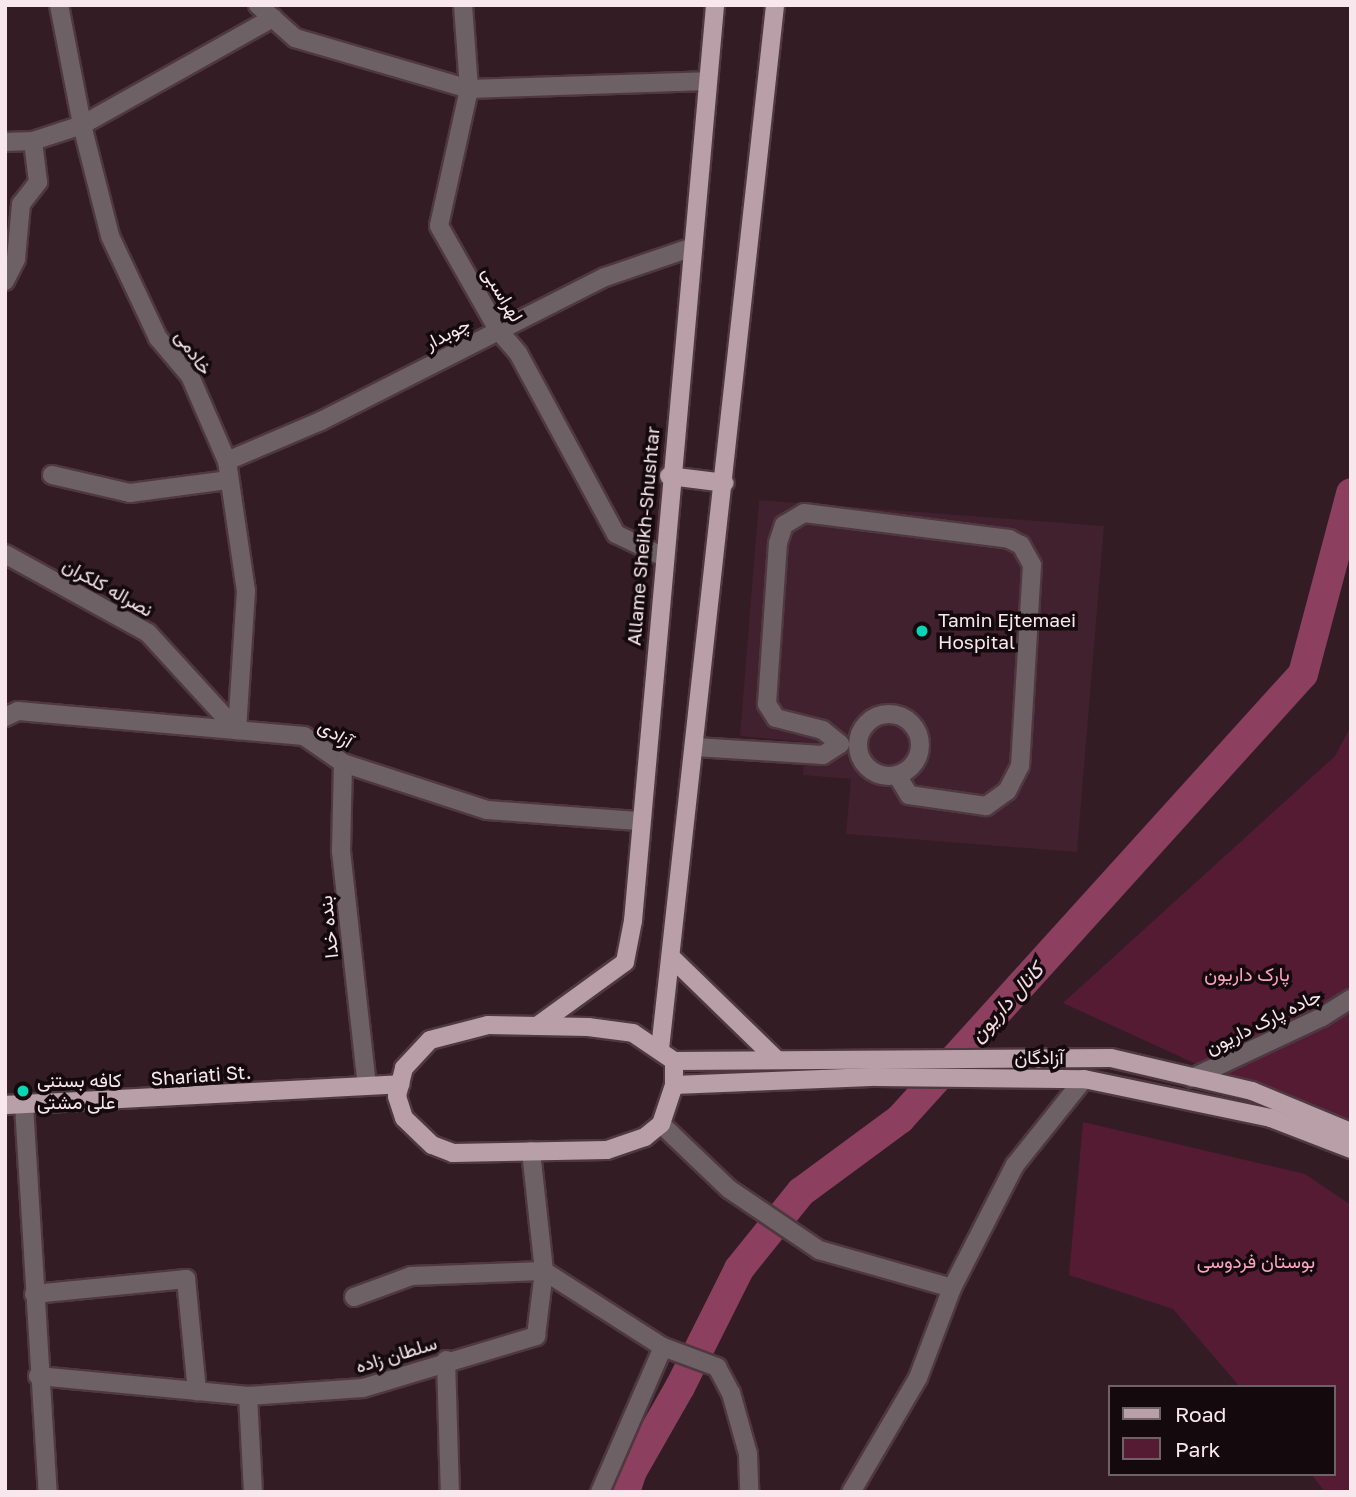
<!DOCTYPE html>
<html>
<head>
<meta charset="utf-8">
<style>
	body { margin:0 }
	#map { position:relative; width:1356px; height:1497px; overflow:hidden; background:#331c24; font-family:"Golos Text",Vazirmatn,sans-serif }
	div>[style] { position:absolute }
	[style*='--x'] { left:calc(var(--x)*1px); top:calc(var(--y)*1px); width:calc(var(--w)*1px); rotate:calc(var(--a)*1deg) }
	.built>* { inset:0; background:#40212d }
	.green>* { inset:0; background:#541b33 }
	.canal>* { height:30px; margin:-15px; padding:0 15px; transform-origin:15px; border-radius:15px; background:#8c3f5e }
	.roads { filter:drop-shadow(2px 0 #4f3840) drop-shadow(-2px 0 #4f3840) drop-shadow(0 2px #4f3840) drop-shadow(0 -2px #4f3840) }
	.minor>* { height:18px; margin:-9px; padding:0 9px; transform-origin:9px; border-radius:9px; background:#6e6165 }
	.minor>.ring { margin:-9px; padding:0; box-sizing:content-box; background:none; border:18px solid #6e6165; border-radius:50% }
	.major>* { height:18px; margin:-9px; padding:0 9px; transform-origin:9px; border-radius:9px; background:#b99fa7 }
	.dots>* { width:19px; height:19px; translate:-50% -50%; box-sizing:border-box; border:4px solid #140a0d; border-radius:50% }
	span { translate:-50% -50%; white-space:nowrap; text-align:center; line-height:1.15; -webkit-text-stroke:7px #140a0d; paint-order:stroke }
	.street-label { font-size:19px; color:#f8e7ec }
	.poi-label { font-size:19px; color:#f8e7ec }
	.left { translate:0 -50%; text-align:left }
	.park-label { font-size:19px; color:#fca3c2 }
	.water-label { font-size:21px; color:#f3dce3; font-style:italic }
	.frame { position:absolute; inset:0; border:7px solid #f8e7ec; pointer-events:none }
	.legend { position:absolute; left:1108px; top:1385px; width:228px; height:91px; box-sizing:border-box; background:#140a0d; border:2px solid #6f6266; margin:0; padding:9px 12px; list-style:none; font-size:21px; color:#f8e7ec }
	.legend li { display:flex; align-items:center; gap:14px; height:35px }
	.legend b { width:35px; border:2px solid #6f6266 }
</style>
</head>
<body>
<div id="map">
	<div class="built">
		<div style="clip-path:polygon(759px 500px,1104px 526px,1077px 852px,846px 834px,851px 779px,803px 775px,805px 742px,740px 736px)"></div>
	</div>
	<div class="green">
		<div style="clip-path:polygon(1351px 726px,1351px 1135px,1063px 1003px,1335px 756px)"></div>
		<div style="clip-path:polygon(1083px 1122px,1305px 1174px,1351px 1205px,1351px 1492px,1325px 1492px,1311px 1474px,1333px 1474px,1333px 1387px,1240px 1387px,1173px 1309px,1069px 1275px)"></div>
	</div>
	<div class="canal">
		<div style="--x:625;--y:1492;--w:22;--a:-72"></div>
		<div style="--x:632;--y:1471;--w:97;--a:-60.3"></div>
		<div style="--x:680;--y:1387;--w:132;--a:-63.4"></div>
		<div style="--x:739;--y:1269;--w:99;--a:-51.2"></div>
		<div style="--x:801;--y:1192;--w:123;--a:-36.4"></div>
		<div style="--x:900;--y:1119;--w:600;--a:-47.84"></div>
		<div style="--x:1303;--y:674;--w:187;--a:-75.1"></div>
	</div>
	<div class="roads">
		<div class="minor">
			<div style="--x:59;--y:5;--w:122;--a:79.1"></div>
			<div style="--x:82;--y:125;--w:114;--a:75.8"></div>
			<div style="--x:110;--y:236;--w:113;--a:64.8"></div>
			<div style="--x:158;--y:338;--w:50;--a:49.9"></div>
			<div style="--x:190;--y:376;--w:93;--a:66.5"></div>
			<div style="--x:227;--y:461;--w:131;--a:81.7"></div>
			<div style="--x:246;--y:591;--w:139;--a:93.7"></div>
			<div style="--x:258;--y:5;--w:50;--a:41.7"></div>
			<div style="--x:295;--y:38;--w:181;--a:16.3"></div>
			<div style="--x:469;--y:89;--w:236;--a:-1.9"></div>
			<div style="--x:463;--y:5;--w:84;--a:85.9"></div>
			<div style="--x:469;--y:89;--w:140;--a:102.4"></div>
			<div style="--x:439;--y:226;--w:120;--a:60.4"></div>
			<div style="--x:498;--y:330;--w:30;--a:49"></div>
			<div style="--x:518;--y:353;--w:206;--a:61.6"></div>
			<div style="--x:616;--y:534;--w:51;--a:25.6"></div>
			<div style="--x:5;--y:142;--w:28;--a:-2"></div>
			<div style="--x:33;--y:141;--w:52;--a:-18.1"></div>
			<div style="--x:82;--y:125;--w:219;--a:-29.3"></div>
			<div style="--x:5;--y:281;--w:25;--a:-63"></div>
			<div style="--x:16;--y:259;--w:55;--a:-84.8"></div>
			<div style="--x:21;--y:204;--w:28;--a:-52"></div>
			<div style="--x:38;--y:182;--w:41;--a:-97"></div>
			<div style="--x:227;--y:461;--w:102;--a:-23.1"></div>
			<div style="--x:321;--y:421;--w:318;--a:-26.9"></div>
			<div style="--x:605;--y:277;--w:90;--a:-18.8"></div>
			<div style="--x:52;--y:475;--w:80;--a:13"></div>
			<div style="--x:130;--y:493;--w:100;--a:-7.5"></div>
			<div style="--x:5;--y:554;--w:163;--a:28.9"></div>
			<div style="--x:148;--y:633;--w:132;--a:47.5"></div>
			<div class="ring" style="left:858px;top:714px;width:44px;height:44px"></div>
			<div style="--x:5;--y:717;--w:14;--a:-25"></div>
			<div style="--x:18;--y:711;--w:287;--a:5"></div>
			<div style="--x:304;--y:736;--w:47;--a:34.7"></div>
			<div style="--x:343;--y:763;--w:151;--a:18.1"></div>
			<div style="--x:487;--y:810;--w:151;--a:4.2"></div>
			<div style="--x:695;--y:747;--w:128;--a:3.6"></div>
			<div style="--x:823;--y:755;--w:20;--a:-33"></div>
			<div style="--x:840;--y:744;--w:22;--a:-141"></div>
			<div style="--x:823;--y:730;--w:49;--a:-165.7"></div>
			<div style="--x:776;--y:718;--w:17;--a:-123"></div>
			<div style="--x:767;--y:704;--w:161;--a:-86.1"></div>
			<div style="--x:778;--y:543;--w:19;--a:-72"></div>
			<div style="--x:784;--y:525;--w:23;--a:-31"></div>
			<div style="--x:804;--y:513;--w:207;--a:7.2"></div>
			<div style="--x:1009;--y:539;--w:13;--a:27"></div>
			<div style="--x:1021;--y:545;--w:23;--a:61"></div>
			<div style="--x:1032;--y:565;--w:201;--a:93.4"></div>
			<div style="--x:1020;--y:766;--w:28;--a:117"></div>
			<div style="--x:1007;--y:791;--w:26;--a:144"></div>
			<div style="--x:986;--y:806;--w:78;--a:-171.9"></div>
			<div style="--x:909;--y:795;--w:23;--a:-121"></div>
			<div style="--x:343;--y:763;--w:88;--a:91.3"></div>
			<div style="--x:341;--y:851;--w:235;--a:83.7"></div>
			<div style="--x:1192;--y:1078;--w:144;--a:-25.1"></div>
			<div style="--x:1322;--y:1017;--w:34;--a:-32"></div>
			<div style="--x:24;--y:1105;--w:388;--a:86.5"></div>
			<div style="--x:661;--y:1124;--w:94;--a:43.7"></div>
			<div style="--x:729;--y:1189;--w:109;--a:34.1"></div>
			<div style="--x:819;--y:1250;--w:138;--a:15.9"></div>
			<div style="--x:952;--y:1288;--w:96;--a:110.7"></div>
			<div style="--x:918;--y:1378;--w:132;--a:120.4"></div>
			<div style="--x:952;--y:1288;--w:138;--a:-62.9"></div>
			<div style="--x:1015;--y:1165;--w:110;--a:-51.3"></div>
			<div style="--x:34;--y:1294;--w:153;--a:-5.6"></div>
			<div style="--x:186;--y:1279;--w:113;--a:84.4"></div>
			<div style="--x:354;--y:1297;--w:61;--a:-20.2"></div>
			<div style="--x:411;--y:1276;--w:133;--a:-2.2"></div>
			<div style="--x:544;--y:1271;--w:141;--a:32.6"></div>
			<div style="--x:663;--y:1347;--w:58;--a:20.3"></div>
			<div style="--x:717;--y:1367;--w:30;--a:62"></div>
			<div style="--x:731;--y:1393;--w:63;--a:74.4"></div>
			<div style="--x:748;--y:1454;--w:38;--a:88"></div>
			<div style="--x:446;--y:1360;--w:132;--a:88.3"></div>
			<div style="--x:38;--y:1376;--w:211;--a:5.4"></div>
			<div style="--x:248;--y:1396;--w:115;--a:-4"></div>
			<div style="--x:363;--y:1388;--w:181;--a:-16.7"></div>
			<div style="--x:536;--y:1336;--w:65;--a:-83"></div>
			<div style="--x:544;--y:1271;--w:121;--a:-96.2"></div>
			<div style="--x:248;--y:1396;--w:96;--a:87"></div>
			<div style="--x:600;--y:1492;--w:158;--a:-66.5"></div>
		</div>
		<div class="major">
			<div style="--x:669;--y:476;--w:56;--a:7.1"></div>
			<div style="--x:671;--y:957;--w:146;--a:44.2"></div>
			<div style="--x:488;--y:1025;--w:100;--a:1.1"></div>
			<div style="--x:588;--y:1027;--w:45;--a:7.6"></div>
			<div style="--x:633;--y:1033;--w:50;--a:34.3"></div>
			<div style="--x:674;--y:1061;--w:24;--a:90"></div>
			<div style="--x:674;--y:1085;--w:41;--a:108.4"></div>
			<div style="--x:661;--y:1124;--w:21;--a:141"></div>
			<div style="--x:645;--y:1137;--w:40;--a:161.1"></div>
			<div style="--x:607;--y:1150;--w:154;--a:178.9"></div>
			<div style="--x:453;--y:1153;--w:22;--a:-159"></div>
			<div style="--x:432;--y:1145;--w:39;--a:-136"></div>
			<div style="--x:404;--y:1118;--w:23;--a:-108"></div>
			<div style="--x:397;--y:1096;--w:29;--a:-76"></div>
			<div style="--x:404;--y:1068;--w:38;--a:-47"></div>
			<div style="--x:430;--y:1040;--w:60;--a:-14.5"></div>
			<div style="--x:537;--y:1026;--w:109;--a:-36"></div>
			<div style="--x:625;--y:962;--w:42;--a:-79"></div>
			<div style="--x:633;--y:921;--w:920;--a:-84.88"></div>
			<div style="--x:660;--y:1049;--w:1050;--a:-83.71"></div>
			<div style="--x:674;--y:1061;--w:437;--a:-0.4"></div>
			<div style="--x:1111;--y:1058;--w:145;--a:13.2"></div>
			<div style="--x:1252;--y:1091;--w:107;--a:22.5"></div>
			<div style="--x:674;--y:1085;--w:203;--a:-2.3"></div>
			<div style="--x:877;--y:1077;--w:207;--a:0.6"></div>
			<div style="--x:1084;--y:1079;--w:191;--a:11.8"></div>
			<div style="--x:1271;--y:1118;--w:86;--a:21.2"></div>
			<div style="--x:5;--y:1105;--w:396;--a:-3"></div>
		</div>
	</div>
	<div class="dots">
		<div style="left:922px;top:631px;background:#06d5b6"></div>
		<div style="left:23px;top:1091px;background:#06d5b6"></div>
	</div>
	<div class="street-label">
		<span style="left:503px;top:294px;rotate:59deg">لهراسبی</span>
		<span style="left:447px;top:333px;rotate:-27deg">چوبدار</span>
		<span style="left:194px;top:352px;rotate:55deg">خادمی</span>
		<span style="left:643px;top:536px;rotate:-85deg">Allame Sheikh-Shushtar</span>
		<span style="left:108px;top:587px;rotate:29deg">نصراله کلکران</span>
		<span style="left:336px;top:733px;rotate:32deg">آزادی</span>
		<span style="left:328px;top:927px;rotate:-96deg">بنده خدا</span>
		<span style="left:1263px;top:1021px;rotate:-26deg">جاده پارک داریون</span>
		<span style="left:1039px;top:1057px">آزادگان</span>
		<span style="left:201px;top:1075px;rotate:-4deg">Shariati St.</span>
		<span style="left:396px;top:1354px;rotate:-17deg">سلطان زاده</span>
	</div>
	<div class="poi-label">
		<span class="left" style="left:938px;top:631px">Tamin Ejtemaei<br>Hospital</span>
		<span class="left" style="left:37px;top:1091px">کافه بستنی<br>علی مشتی</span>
	</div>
	<div class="park-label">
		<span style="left:1247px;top:974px">پارک داریون</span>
		<span style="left:1256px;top:1261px">بوستان فردوسی</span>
	</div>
	<div class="water-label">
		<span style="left:1006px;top:1002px;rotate:-48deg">کانال داریون</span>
	</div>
	<div class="frame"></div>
	<ul class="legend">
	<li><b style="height:9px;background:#b99fa7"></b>Road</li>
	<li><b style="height:19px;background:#541b33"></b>Park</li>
	</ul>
</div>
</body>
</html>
